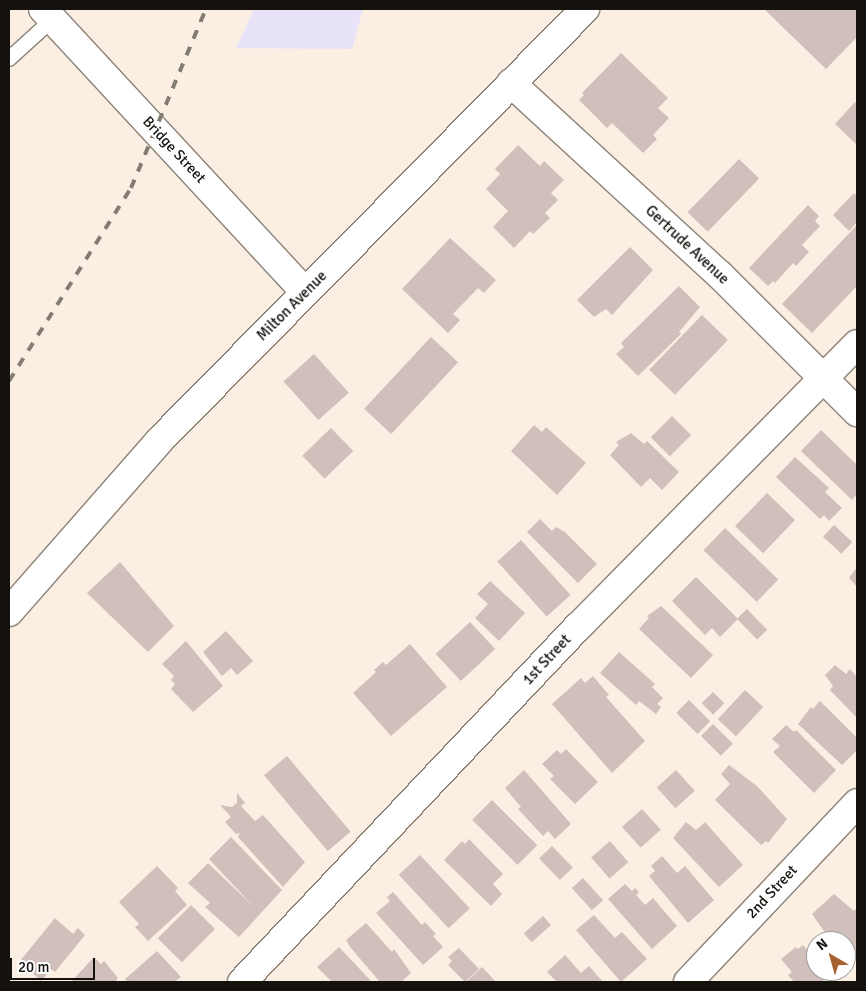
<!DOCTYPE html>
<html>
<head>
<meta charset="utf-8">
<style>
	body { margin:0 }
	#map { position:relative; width:866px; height:991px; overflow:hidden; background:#faefe2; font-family:Signika,sans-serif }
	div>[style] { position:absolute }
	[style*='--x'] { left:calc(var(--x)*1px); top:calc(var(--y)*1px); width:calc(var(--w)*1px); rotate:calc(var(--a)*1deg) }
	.industrial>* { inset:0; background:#e8e3f9 }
	.building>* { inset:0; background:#d1bfbc; transform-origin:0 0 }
	.roads { filter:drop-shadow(1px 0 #8d8378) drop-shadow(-1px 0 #8d8378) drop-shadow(0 1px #8d8378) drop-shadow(0 -1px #8d8378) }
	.lane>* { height:14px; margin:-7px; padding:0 7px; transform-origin:7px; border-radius:7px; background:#fff }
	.street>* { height:28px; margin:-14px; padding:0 14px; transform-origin:14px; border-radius:14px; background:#fff }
	.secondary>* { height:28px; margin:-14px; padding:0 14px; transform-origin:14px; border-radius:14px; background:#fff }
	.rail>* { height:4px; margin-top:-2px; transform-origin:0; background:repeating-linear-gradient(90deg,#837c73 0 9px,transparent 0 18px) }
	span { translate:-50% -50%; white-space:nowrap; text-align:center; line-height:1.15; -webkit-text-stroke:4.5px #fff; paint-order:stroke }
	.street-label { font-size:15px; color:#15110d }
	.frame { position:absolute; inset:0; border:10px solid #15110d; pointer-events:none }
	.north { position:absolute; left:806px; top:931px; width:50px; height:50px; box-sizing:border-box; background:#fff; border:1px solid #a1a09e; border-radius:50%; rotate:322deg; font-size:14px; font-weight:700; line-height:20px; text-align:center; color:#15110d }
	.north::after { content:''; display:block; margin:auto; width:18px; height:22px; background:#a66331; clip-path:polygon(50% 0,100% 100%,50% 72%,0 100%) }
	.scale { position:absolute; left:10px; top:958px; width:85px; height:22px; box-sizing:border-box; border:2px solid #15110d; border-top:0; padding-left:6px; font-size:15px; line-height:18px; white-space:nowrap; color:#15110d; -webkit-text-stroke:4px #fff; paint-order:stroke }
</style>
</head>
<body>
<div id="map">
	<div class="industrial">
		<div style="clip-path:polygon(254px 9px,363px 9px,352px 49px,236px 48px)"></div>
	</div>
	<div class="building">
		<div style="clip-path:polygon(764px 9px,857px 9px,857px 37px,826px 69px)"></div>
		<div style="clip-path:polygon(621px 53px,668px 98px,658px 108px,669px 118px,653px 135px,657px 139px,643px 153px,612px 123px,607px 128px,579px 100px,584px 95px,582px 93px)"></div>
		<div style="clip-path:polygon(855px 102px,857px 104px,857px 145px,835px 124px)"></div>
		<div style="clip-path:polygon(518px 145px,540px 166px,544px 161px,564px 180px,551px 193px,558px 200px,545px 213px,550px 218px,533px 234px,530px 231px,514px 248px,493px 227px,508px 211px,486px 189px,500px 174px,495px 169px)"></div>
		<div style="left:739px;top:159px;width:28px;height:74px;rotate:44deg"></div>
		<div style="clip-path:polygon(854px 193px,857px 196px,857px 222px,849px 231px,833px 215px)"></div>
		<div style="clip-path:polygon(808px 205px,819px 216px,815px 221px,820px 226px,802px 245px,809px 252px,796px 266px,793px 263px,775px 283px,773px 281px,768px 286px,749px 268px)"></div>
		<div style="clip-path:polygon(857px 225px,857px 286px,812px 333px,782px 304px)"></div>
		<div style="clip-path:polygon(450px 238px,496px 280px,484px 293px,478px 288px,453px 314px,460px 320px,448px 333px,402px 289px)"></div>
		<div style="clip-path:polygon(630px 247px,653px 270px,612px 315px,606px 309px,594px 317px,577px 300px)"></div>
		<div style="clip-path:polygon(679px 286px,700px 307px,679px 332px,681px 334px,638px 376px,616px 354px,624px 347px,621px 343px)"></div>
		<div style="left:702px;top:315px;width:36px;height:76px;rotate:44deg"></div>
		<div style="left:431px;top:337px;width:37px;height:98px;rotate:43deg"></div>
		<div style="left:314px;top:354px;width:52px;height:41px;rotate:48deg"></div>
		<div style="left:672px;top:416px;width:27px;height:30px;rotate:45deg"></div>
		<div style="clip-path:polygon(534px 425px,542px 432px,546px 427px,586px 463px,557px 495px,511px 451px)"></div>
		<div style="left:331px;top:428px;width:32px;height:40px;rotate:46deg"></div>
		<div style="clip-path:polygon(821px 430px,857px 465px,857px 494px,852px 500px,801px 451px)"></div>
		<div style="clip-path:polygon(631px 433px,644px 444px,647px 441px,679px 472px,662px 490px,650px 478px,641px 487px,610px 455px,619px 445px,616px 442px)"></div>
		<div style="clip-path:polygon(795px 457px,829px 488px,825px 492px,842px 508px,829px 521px,824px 515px,820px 519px,776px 477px)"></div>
		<div style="left:767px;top:493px;width:39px;height:46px;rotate:44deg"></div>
		<div style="clip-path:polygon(540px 519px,552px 531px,556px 527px,565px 532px,597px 564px,578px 583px,527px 532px)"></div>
		<div style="left:834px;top:525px;width:25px;height:16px;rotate:43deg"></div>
		<div style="left:725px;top:528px;width:74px;height:31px;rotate:44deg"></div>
		<div style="left:521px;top:540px;width:74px;height:32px;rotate:48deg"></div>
		<div style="clip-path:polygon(120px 562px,174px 626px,148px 652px,87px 593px)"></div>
		<div style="clip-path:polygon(857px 567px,857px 587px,849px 578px)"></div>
		<div style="clip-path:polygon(696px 577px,738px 619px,720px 637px,712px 628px,705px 635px,672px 601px)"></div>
		<div style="clip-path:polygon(490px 581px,525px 613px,499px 641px,475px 618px,488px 604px,477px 594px)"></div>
		<div style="clip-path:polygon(661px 606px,713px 655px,691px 678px,639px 629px,649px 618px,647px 616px)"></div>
		<div style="left:747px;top:609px;width:29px;height:14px;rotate:46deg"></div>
		<div style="left:470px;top:622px;width:37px;height:47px;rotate:47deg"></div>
		<div style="clip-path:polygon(226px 631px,253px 661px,237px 675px,231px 668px,222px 676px,203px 652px)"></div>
		<div style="clip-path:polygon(186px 641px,223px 686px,193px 712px,171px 689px,175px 684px,171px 680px,174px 676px,162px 664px)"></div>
		<div style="clip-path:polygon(410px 644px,447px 687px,391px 736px,353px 693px,376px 672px,374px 670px,383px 662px,386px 665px)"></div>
		<div style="clip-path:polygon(619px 652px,655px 684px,652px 687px,663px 698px,657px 704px,661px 707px,656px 714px,639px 701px,636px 705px,600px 673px)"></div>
		<div style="clip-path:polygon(835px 665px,846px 674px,850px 669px,857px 677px,857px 718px,830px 690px,833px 686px,825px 675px)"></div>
		<div style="clip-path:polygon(593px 676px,609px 695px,606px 697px,645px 741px,612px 773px,552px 704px,581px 678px,585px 683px)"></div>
		<div style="left:745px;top:690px;width:25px;height:40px;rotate:43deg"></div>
		<div style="left:713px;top:692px;width:16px;height:16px;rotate:45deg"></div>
		<div style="left:689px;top:700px;width:30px;height:18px;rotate:45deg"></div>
		<div style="clip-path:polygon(820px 701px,857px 738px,857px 750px,842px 765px,798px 724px,811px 707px,813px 709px)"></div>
		<div style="left:713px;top:724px;width:28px;height:17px;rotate:45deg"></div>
		<div style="clip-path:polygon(786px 725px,794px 732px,796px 730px,836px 770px,814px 793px,773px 752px,780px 746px,772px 739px)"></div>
		<div style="clip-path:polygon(566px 749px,598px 782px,575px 804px,550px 779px,554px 776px,542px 764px,557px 750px,561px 754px)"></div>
		<div style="left:287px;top:756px;width:99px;height:30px;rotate:50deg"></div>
		<div style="clip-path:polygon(729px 765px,757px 786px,787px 819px,768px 843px,766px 841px,761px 845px,715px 800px,730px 784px,721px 774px)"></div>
		<div style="clip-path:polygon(524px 770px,571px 824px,555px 839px,548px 831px,543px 836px,518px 809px,521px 807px,505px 788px)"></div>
		<div style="left:676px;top:770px;width:28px;height:26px;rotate:48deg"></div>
		<div style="clip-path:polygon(237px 793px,245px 803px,241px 806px,255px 821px,263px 815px,305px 862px,283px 887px,238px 837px,240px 833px,236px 834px,225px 822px,231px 817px,220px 805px,232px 807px,237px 803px)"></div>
		<div style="left:492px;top:800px;width:64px;height:28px;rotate:45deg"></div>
		<div style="left:642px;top:809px;width:28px;height:27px;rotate:48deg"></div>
		<div style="clip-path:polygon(686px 822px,696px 830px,705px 822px,743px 865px,719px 887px,673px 838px)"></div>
		<div style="clip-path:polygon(231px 837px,282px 890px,239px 937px,205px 907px,210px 903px,188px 883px,208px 863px,253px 906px,209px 859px)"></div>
		<div style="clip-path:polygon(469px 839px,503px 874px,493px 884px,502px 894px,491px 906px,444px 860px,462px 841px,465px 844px)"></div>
		<div style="left:610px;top:841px;width:28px;height:25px;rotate:49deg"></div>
		<div style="left:552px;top:846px;width:30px;height:18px;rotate:46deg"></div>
		<div style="left:420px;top:855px;width:73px;height:29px;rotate:47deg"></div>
		<div style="clip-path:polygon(662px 856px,677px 873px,685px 866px,714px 900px,688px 923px,649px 876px,655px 871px,651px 866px)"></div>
		<div style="clip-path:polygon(157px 866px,178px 888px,175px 891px,187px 905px,148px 941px,135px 927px,139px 924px,119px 902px)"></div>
		<div style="left:583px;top:878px;width:30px;height:15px;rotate:48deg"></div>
		<div style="clip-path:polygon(625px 884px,632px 891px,635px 888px,639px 892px,636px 895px,645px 905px,653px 898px,677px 926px,652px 949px,608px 899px)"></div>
		<div style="clip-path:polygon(393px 892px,422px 925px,425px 922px,436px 934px,433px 936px,443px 947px,423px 965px,376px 913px,390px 901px,387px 897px)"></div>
		<div style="clip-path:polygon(834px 894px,854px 911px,857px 908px,857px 950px,848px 959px,846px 941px,831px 941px,812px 914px)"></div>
		<div style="left:191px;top:905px;width:34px;height:47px;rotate:45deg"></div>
		<div style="clip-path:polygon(594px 915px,615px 938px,622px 932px,647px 959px,621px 982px,576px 930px)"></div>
		<div style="left:543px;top:916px;width:12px;height:26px;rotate:48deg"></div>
		<div style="clip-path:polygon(55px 918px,73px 934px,78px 928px,85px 935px,55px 972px,51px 969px,41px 981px,20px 961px)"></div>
		<div style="clip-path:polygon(366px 923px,392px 952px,394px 949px,411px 973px,401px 982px,380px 982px,350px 947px,346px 940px)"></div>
		<div style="clip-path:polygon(803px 945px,816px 960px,816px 971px,826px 975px,822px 978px,825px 982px,794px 982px,788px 975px,792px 972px,781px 959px,796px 947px,798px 949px)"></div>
		<div style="clip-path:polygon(339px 947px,372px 982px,332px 982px,317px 967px)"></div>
		<div style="clip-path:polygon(459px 948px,479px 969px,465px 982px,448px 965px,452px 961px,448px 957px)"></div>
		<div style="clip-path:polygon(157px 951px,181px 977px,174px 982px,128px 982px,125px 979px)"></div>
		<div style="clip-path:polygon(565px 955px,581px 973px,589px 966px,603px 982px,557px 982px,547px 972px)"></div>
		<div style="clip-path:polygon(94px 957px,101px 964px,104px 961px,118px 978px,115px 982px,71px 982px)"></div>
		<div style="clip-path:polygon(482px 967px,496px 982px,466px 982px)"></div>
	</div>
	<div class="roads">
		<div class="lane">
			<div style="--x:9;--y:59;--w:59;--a:-42.3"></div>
		</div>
		<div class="street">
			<div style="--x:511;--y:83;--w:284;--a:42.6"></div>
			<div style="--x:720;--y:275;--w:194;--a:45"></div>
			<div style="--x:242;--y:982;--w:489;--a:-46.6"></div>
			<div style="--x:578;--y:627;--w:397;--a:-45.4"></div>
			<div style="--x:688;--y:982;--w:246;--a:-46.6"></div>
		</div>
		<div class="secondary">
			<div style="--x:43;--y:9;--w:386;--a:47.2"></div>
			<div style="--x:9;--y:612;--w:227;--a:-48.7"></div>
			<div style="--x:159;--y:441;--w:607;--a:-45.4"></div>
		</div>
	</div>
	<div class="rail">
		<div style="--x:9;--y:381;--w:228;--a:-57.7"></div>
		<div style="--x:131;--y:188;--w:194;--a:-67.3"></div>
	</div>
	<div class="street-label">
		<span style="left:174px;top:150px;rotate:47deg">Bridge Street</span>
		<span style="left:687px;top:245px;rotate:43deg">Gertrude Avenue</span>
		<span style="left:292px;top:306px;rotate:-45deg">Milton Avenue</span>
		<span style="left:547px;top:660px;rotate:-47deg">1st Street</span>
		<span style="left:772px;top:892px;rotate:-47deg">2nd Street</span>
	</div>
	<div class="frame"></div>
	<div class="north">N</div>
	<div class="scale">20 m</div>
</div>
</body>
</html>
